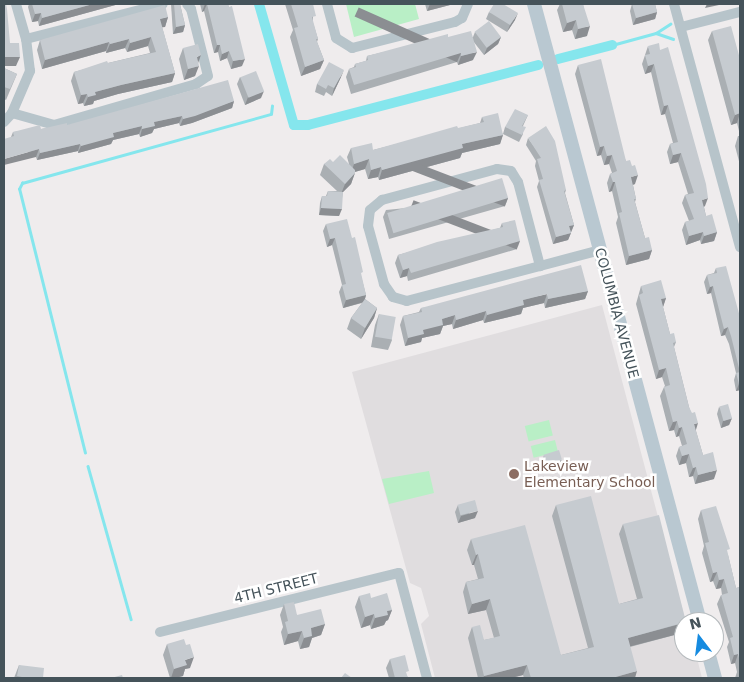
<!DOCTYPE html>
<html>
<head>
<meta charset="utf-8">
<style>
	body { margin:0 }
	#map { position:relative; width:744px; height:682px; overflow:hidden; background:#efeced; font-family:"DejaVu Sans",sans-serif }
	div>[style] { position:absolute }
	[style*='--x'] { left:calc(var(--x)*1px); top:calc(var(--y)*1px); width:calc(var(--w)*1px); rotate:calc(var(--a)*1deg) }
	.education>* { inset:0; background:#e0dddf }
	.green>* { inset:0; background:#b9efc6; transform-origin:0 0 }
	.stream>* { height:2.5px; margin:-1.25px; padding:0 1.25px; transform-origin:1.25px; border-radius:1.25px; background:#85e6ed }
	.canal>* { height:10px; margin:-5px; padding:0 5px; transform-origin:5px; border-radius:5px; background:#85e6ed }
	.street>* { height:10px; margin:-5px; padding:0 5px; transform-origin:5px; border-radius:5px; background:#b7c4ca }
	.secondary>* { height:14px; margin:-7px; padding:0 7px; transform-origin:7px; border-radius:7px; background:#b9c8d1 }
	.wall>* { inset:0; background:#aaafb3 }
	.shaded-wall>* { inset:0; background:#8b8e92; transform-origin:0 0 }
	.building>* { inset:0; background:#c6cbd0; transform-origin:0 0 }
	.dots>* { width:14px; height:14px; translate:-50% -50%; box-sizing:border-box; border:2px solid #fff; border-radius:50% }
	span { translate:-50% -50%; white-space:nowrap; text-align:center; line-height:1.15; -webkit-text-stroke:5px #fff; paint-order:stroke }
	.street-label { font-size:14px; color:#45535a }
	.education-label { font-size:14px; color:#785e54 }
	.left { translate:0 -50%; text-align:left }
	.frame { position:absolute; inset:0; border:5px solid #45535a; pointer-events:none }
	.north { position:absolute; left:674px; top:612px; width:50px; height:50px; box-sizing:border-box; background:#fff; border:1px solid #b5babd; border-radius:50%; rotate:345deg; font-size:14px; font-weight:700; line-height:20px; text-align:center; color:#45535a }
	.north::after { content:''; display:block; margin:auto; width:18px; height:22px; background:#168be0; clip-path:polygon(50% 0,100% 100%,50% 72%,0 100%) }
</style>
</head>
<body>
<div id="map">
	<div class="education">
		<div style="clip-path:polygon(602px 305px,685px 619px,682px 625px,684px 652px,696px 654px,702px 678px,435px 678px,421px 624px,429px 616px,421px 588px,410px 583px,352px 372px)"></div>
	</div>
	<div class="green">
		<div style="clip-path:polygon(346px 4px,415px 4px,419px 19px,354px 37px)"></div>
		<div style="left:549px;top:420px;width:16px;height:25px;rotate:76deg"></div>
		<div style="left:555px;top:440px;width:12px;height:25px;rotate:76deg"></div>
		<div style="clip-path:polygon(429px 471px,434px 493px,389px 504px,382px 479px)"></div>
	</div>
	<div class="stream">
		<div style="--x:656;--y:33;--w:18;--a:19"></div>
		<div style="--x:612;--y:45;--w:46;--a:-15.3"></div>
		<div style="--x:656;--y:33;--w:17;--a:-33"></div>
		<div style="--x:85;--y:453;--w:272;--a:-104"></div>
		<div style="--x:19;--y:189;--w:7;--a:-63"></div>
		<div style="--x:22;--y:183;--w:258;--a:-15.5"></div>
		<div style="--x:271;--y:114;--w:8;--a:-83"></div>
		<div style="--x:88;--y:466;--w:159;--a:74.3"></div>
	</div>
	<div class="canal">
		<div style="--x:259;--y:4;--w:126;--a:73.9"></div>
		<div style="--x:294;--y:125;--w:14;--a:0"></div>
		<div style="--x:308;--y:125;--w:238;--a:-14.6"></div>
		<div style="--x:558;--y:59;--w:56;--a:-14.5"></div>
	</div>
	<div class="street">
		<div style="--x:327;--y:4;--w:35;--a:75"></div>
		<div style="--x:336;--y:38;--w:19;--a:32"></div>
		<div style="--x:352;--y:48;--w:106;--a:-14.2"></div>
		<div style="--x:455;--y:22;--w:8;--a:-30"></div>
		<div style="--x:462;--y:18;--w:15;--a:-67"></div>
		<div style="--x:674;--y:4;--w:252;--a:74.8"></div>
		<div style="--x:681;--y:27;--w:61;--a:-14.3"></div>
		<div style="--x:26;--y:39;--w:141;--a:-14.3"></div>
		<div style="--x:12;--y:113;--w:44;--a:15.9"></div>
		<div style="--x:54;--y:125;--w:148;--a:-16.1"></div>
		<div style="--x:196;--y:84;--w:14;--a:-34"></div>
		<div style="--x:208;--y:76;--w:69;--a:-104.2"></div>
		<div style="--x:191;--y:9;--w:6;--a:-129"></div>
		<div style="--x:4;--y:122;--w:12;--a:-48"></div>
		<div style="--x:12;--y:113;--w:46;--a:-66.8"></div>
		<div style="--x:30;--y:71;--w:32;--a:-97"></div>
		<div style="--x:26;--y:39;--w:36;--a:-106"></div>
		<div style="--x:540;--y:266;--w:138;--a:165.3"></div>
		<div style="--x:407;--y:301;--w:15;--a:-164"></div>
		<div style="--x:393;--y:297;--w:16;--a:-125"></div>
		<div style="--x:384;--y:284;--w:60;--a:-105.4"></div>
		<div style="--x:368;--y:226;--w:16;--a:-83"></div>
		<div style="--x:370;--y:210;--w:16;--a:-40"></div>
		<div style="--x:382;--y:200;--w:119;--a:-15.1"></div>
		<div style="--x:497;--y:169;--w:14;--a:8"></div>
		<div style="--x:511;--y:171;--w:13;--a:58"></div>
		<div style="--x:518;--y:182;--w:87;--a:75.3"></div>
		<div style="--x:540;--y:266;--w:62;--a:-14.9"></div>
		<div style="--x:160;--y:632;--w:246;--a:-13.9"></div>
		<div style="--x:399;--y:573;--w:109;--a:75.1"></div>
	</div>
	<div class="secondary">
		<div style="--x:534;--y:4;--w:640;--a:74.96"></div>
		<div style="--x:708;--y:652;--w:27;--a:75"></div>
	</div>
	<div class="wall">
		<div style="clip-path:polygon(29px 4px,119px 4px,39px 26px,38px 21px,32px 22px,28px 7px)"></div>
		<div style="clip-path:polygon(171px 4px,180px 4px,185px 25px,183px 32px,173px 34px)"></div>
		<div style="clip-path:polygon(200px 4px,228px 4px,242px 66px,231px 69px,227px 58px,220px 61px,218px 52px,214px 53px,204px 11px,202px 12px)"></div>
		<div style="clip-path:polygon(285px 4px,313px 4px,313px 23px,318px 39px,317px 42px,324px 60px,320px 69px,301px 76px,290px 37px,293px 30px)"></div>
		<div style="clip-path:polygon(425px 4px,451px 4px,450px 5px,427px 11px)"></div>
		<div style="clip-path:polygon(560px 4px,583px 4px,587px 36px,575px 39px,572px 30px,563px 32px,557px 10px)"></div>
		<div style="clip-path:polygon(632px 4px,655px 4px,657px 12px,655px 19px,633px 25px,630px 11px)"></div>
		<div style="clip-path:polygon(489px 12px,515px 20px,507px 32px,486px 19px)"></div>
		<div style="clip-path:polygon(168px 17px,165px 27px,162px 27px,175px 73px,172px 82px,118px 94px,94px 101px,93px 104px,84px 106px,83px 103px,78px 104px,71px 81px,74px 72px,108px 63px,150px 53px,148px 46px,127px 52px,125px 48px,106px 53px,106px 51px,42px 69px,37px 50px,40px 40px)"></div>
		<div style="clip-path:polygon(712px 31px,740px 59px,740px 135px,737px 123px,731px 125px,708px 40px)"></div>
		<div style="clip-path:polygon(475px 32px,501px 37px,498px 44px,484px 55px,473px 41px,473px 60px,458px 65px,457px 62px,351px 94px,346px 77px,349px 69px,354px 67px,355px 64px,366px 61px,367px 56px,448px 37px,473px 37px)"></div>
		<div style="clip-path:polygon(648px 46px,705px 206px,704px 207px,706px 216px,717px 232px,714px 241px,701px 244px,700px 240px,686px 245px,682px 230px,685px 222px,689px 221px,682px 203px,685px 195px,688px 194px,678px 162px,670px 164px,667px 152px,670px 144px,673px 143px,665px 114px,661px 115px,651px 72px,645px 74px,642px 64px)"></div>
		<div style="clip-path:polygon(183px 48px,198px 63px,195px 76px,184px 80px,179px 59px)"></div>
		<div style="clip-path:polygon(578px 65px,626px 161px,635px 184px,633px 185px,636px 199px,635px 202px,645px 238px,652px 250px,649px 259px,626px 265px,616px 223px,618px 217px,612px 191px,609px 192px,607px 183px,610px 174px,612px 173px,609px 164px,604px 165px,601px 155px,597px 156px,575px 74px)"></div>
		<div style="clip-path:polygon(4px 68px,17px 74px,6px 100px,4px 99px)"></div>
		<div style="clip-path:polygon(240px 77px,261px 98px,245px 105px,237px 84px)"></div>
		<div style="clip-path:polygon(341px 77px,332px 96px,326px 92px,324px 96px,315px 92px,317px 84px)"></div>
		<div style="clip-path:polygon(234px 101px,232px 108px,192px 123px,180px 126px,179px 123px,154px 129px,152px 133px,140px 137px,139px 134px,113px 140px,111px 144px,78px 153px,78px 151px,37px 160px,36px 157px,11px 137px,13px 132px,41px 129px)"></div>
		<div style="clip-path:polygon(528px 115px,523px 126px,523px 134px,519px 142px,503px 134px,500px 144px,462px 153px,460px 158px,379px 180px,378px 177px,368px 179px,365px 169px,355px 172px,351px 184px,343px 192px,339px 216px,319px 215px,320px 203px,322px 196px,326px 196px,328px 191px,337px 191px,320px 175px,324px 164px,333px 162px,349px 164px,347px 157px,351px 148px,373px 150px,480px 123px,482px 117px,503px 134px,505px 127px)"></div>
		<div style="clip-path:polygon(738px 136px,740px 136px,740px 165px,735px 146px)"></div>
		<div style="clip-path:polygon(528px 138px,566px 190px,565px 193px,574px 225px,568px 240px,553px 244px,537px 187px,539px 181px,535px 166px,536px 161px,526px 145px)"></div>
		<div style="clip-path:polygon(508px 198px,505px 206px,389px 239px,383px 217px,386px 210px)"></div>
		<div style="clip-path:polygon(502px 223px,517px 249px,408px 281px,407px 276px,400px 278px,395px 263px,398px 255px,500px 228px)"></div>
		<div style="clip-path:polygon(326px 224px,361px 276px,366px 295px,365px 299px,377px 308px,374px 318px,361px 339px,347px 329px,351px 318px,362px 303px,343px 308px,339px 292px,342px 285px,332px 245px,327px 247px,323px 231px)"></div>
		<div style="clip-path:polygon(716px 268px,740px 317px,740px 390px,736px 391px,734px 380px,736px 373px,729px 344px,725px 335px,721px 336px,711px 293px,707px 294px,704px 282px,707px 275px,714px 273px)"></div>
		<div style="clip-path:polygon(641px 286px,666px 298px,663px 307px,670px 334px,676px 342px,674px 347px,689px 407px,703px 455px,714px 479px,695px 484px,693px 476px,689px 477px,686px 463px,679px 465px,676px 456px,679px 447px,682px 446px,679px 436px,676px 437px,674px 430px,669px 431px,660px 396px,664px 387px,665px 386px,662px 377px,656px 379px,636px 304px)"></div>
		<div style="clip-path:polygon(588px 291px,585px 299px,545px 308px,544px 303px,523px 308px,521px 314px,484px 323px,483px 320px,453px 329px,452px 324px,443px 326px,440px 334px,422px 338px,421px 342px,405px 346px,400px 325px,403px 316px,419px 312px,421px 308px)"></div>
		<div style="clip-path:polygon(379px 314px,392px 340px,388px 350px,371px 347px,375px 325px)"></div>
		<div style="clip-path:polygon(719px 407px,732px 418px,729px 425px,721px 428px,717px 414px)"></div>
		<div style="clip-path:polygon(544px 455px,559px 468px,544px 472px,542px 462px)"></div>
		<div style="clip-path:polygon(458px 505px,475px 518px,458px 523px,455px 512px)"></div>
		<div style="clip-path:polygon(556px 505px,619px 604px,637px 599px,619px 534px,623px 524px,684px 622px,684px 628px,682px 633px,630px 647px,635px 678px,524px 678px,523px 675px,511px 678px,478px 678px,468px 638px,472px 627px,484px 640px,494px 638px,486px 610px,468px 614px,463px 592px,466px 582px,478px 579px,474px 565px,472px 565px,467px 550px,471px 539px,561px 655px,588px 648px,552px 516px)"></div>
		<div style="clip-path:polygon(701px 510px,728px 555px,736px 588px,740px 587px,740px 678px,735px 678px,737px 672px,735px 663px,731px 664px,727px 647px,729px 642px,717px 604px,721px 595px,722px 595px,721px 588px,716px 589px,713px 581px,710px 582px,702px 553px,704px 546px,698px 519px)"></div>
		<div style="clip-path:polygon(359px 596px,371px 598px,392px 610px,388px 620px,386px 621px,384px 625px,371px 629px,370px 625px,361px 628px,355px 607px)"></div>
		<div style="clip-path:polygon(284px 604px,297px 615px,325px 624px,321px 635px,312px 638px,309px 647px,300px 649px,298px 641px,284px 645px,281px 632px,283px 627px,280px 615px)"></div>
		<div style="clip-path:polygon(167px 644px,190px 668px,185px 669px,183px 676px,175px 678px,170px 678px,163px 655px)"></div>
		<div style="clip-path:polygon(390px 659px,407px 676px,408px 678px,389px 678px,386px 668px)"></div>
		<div style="clip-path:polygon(19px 665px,43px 678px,14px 678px)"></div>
	</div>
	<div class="shaded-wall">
		<div style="clip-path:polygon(93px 4px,119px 4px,39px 26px,42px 18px)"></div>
		<div style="clip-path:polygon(205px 4px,207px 4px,204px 11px,202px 12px)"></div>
		<div style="clip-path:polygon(430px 4px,451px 4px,450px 5px,427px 11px)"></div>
		<div style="clip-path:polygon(707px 4px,719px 4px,719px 5px,705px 8px)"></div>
		<div style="clip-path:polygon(657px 12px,655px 19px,633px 25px,636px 18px)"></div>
		<div style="clip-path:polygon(41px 13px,38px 21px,32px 22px,35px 14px)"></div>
		<div style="clip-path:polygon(518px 13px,515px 20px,507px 32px,510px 25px)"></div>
		<div style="clip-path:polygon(168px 17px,165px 27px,157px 28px,160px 19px)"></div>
		<div style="clip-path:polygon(576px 20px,572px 30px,563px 32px,567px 23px)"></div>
		<div style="clip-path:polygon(185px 25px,183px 32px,173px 34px,176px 27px)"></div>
		<div style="clip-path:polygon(590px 26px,587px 36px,575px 39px,578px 29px)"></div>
		<div style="clip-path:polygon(151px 37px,148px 46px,127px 52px,130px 43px)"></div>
		<div style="clip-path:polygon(501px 37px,498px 44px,484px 55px,487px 48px)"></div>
		<div style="clip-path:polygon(129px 39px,125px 48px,106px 53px,110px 44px)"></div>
		<div style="clip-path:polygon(109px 42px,106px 51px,42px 69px,45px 60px)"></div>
		<div style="clip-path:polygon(217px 45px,220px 45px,218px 52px,214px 53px)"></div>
		<div style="clip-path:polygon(229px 51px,227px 58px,220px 61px,222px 54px)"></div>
		<div style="clip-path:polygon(477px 52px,473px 60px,458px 65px,461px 56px)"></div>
		<div style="left:461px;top:53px;width:10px;height:112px;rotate:114deg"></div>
		<div style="clip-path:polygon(201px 55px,197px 66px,197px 57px)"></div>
		<div style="clip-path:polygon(4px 57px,20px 57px,16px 66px,4px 66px)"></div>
		<div style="clip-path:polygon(245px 59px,242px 66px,231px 69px,233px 61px)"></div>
		<div style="clip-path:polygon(324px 60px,320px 69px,301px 76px,305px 67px)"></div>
		<div style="clip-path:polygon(654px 64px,651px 72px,645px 74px,648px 66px)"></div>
		<div style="clip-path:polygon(199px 66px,195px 76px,184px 80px,188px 69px)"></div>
		<div style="clip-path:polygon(344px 70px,341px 77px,332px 96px,334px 88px)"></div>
		<div style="clip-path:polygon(175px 73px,172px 82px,118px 94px,94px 101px,93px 104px,84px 106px,88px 97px,95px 92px,121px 85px)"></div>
		<div style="clip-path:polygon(264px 91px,261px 98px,245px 105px,248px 97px)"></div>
		<div style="clip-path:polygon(87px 94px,83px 103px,78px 104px,81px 95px)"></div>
		<div style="clip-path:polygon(234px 101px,232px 108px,192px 123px,180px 126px,183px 119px)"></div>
		<div style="clip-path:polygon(668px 105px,665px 114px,661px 115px,664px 106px)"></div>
		<div style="clip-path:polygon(740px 113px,737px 123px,731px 125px,735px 115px)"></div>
		<div style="clip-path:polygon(182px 116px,179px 123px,154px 129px,152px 133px,140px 137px,142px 129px,154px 122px)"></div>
		<div style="clip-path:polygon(142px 126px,139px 134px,113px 140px,111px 144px,78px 153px,81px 146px,113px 133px)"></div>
		<div style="clip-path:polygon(503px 135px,500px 144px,462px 153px,460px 158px,379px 180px,382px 170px,462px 144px)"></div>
		<div style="clip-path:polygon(80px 144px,78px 151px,37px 160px,40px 153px)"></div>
		<div style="clip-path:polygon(604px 146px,601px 155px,597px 156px,600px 147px)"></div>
		<div style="clip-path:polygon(39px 149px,36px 157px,4px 165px,4px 159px)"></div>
		<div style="clip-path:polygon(681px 153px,678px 162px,670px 164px,673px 155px)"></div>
		<div style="clip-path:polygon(612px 155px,609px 164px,604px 165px,607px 156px)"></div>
		<div style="clip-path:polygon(369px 159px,365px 169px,351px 173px,354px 164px)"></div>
		<div style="clip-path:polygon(381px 167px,378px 177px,368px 179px,371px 170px)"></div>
		<div style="clip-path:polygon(355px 173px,351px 184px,341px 194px,345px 184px)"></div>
		<div style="clip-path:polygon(638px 175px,635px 184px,628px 186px,631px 177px)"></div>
		<div style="clip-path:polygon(613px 182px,615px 182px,612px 191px,609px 192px)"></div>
		<div style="left:508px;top:198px;width:9px;height:121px;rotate:111deg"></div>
		<div style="clip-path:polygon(708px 198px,705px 206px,699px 208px,702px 200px)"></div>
		<div style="clip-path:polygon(321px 208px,342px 209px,339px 216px,319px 215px)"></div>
		<div style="clip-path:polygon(574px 225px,571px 232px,569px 226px)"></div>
		<div style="clip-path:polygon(703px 232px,700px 240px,686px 245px,689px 236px)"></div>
		<div style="clip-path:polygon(717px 232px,714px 241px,701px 244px,704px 236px)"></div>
		<div style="clip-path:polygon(571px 233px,568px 240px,553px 244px,556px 237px)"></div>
		<div style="clip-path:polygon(335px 238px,332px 245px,327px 247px,330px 239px)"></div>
		<div style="left:520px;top:241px;width:9px;height:114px;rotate:111deg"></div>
		<div style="clip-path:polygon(652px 250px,649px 259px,626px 265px,629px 256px)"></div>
		<div style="clip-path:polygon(409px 268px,407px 276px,400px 278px,403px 270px)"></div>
		<div style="clip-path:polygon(713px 286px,711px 293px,707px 294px,710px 287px)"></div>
		<div style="clip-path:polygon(588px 291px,585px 299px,545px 308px,548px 299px)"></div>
		<div style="clip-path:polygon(547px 294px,544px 303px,523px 308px,521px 314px,484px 323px,487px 315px,523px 300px)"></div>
		<div style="clip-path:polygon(366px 295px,364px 302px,343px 308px,346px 300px)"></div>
		<div style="clip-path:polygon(666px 298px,663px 307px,661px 299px)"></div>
		<div style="clip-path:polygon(377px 308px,374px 318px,361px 339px,365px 328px)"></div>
		<div style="clip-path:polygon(486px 311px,483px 320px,453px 329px,456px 320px)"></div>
		<div style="clip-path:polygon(455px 315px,452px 324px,443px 326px,440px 334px,422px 338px,421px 342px,405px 346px,408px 338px,442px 319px)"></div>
		<div style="clip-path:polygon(728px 327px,725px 335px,721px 336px,724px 329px)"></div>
		<div style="clip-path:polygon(666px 368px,662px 377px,656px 379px,659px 370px)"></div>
		<div style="clip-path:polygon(739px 384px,740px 384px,740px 390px,736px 391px)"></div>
		<div style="clip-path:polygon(732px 418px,729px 425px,721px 428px,723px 421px)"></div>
		<div style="clip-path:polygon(677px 421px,674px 430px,669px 431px,673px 422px)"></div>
		<div style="clip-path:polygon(698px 423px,695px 433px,694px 424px)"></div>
		<div style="clip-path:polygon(682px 427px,679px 436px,676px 437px,679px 428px)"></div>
		<div style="clip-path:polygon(689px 454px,686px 463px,679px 465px,682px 456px)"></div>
		<div style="clip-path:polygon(562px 460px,559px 468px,544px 472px,547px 465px)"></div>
		<div style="clip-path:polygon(696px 467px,693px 476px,689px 477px,693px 468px)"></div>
		<div style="clip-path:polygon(717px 470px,714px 479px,695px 484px,698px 475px)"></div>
		<div style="clip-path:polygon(478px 511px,475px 518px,458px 523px,461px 516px)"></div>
		<div style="clip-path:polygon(478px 554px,474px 565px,472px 565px,476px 555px)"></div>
		<div style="clip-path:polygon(717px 572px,713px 581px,710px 582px,713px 573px)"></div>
		<div style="clip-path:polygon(724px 579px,721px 588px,716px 589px,719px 580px)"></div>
		<div style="clip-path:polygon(490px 599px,486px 610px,468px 614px,472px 604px)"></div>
		<div style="clip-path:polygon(392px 610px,388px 620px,386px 621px,384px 625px,371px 629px,375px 618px,387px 611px)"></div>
		<div style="clip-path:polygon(374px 614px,370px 625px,361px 628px,365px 617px)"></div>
		<div style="clip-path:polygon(684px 623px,684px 628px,682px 633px,624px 648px,628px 638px)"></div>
		<div style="clip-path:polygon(325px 624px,321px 635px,312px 638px,309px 647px,300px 649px,304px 638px,311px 628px)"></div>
		<div style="clip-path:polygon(302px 631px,298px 641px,284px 645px,288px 634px)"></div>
		<div style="clip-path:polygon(738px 654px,735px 663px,731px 664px,734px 655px)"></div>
		<div style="clip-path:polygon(194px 657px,190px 668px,185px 669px,183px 676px,175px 678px,171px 678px,174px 669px,185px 660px)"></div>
		<div style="clip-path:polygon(527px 665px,523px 675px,511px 678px,483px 678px,484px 676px)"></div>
		<div style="clip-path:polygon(637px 671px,635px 678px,612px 678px)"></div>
	</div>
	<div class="building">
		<div style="clip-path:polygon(4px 4px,6px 4px,7px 9px,10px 43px,19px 43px,20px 57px,4px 57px)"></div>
		<div style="clip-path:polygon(32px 4px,93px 4px,42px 18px,41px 13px,35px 14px)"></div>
		<div style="clip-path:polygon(174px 4px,180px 4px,185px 25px,176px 27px)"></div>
		<div style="clip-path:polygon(205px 4px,228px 4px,229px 7px,232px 6px,245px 59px,233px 61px,229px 51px,222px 54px,220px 45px,217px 45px,207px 4px)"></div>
		<div style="clip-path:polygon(291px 4px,313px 4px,316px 16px,312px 17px,318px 39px,316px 39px,324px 60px,305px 67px,294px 28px,298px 27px)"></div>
		<div style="clip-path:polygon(494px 4px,503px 4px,518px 13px,510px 25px,489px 12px)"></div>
		<div style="clip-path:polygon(562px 4px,583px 4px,590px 26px,578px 29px,576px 20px,567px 23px)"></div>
		<div style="clip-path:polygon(632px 4px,655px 4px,657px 12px,636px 18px)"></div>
		<div style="clip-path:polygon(165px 5px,168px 17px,160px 19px,175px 73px,121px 85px,95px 92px,96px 95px,88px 97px,87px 94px,81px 95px,74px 72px,107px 61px,108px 63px,156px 52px,151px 37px,130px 43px,129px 39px,110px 44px,109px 42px,45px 60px,40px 40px)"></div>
		<div style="left:489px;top:21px;width:20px;height:18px;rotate:53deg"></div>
		<div style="clip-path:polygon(731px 26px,740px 59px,740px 113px,735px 115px,712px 31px)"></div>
		<div style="clip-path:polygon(471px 31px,477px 52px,461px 56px,461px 53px,354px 85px,349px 69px,356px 67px,355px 64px,368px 60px,367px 56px,448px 34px,448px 37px)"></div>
		<div style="clip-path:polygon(659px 43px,660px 50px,668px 47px,706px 184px,708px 198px,702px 200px,706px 216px,712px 214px,717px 232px,704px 236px,703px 232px,689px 236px,685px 222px,694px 219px,685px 195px,694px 193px,681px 153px,673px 155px,670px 144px,678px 142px,668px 105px,664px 106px,654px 64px,648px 66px,645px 55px,650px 54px,648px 46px)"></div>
		<div style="clip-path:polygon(198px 44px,201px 55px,197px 57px,199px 66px,188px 69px,183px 48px)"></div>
		<div style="clip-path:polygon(601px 59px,626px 161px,630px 160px,632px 166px,635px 165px,638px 175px,631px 177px,636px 199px,634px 199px,645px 238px,649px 237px,652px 250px,629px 256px,619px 213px,622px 212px,615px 182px,613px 182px,610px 174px,617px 171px,612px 155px,607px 156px,604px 146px,600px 147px,578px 65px)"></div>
		<div style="clip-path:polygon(329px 62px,344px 70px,334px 88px,328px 85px,326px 89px,317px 84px)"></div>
		<div style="clip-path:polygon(4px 68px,17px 74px,10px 89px,4px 87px)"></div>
		<div style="left:256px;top:71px;width:22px;height:17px;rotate:68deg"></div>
		<div style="clip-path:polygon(228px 80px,234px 101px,195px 116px,183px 119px,182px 116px,154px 122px,155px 126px,142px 129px,142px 126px,113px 133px,114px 137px,81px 146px,80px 144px,40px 153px,39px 149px,4px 159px,4px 139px,14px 136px,13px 132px,40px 125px,41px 129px,67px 123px,67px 125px)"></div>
		<div style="clip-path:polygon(515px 109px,528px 115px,522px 126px,526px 127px,522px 135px,505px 127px)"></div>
		<div style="clip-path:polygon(498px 113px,503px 135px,462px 144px,463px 148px,382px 170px,381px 167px,371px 170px,369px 159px,354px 164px,351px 148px,372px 143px,373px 150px,457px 126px,458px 128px,484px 122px,482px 117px)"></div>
		<div style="clip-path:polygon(546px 126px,555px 141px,566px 190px,564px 191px,574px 225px,569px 226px,571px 233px,556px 237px,539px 180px,543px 179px,537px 159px,541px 158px,528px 138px)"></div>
		<div style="clip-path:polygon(340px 155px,355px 170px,355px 173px,345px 184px,324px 164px,330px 159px,333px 162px)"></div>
		<div style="left:502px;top:178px;width:21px;height:120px;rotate:73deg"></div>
		<div style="clip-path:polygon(328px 191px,343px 192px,342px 209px,321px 208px,322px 196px,327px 196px)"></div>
		<div style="clip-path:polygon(347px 219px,352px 238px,355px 237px,363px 272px,361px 273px,366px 295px,346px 300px,342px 285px,346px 284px,335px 238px,330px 239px,326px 224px)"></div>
		<div style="clip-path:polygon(515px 220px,520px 241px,411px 273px,409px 268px,403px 270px,398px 255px,437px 242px,503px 227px,502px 223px)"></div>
		<div style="clip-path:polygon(581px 265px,588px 291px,548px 299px,547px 294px,523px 300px,524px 305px,487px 315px,486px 311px,456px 320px,455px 315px,442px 319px,443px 325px,423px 330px,424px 334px,408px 338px,403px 316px,422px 312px,421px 308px)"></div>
		<div style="clip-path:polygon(726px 266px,740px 317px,740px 384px,739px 384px,736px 373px,740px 372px,731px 336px,728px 327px,724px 329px,713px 286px,710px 287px,707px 275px,717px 273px,716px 268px)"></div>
		<div style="clip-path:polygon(661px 280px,666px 298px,661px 299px,670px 334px,674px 333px,676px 342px,673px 343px,689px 407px,692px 413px,695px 412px,698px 423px,694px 424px,703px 455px,713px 452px,717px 470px,698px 475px,696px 467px,693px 468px,689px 454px,682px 456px,679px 447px,687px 444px,682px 427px,679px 428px,677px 421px,673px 422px,664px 387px,670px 385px,666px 368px,659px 370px,639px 295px,643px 293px,641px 286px)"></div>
		<div style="clip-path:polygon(365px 299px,377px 308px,365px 328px,351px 318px)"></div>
		<div style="left:379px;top:314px;width:17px;height:23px;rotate:10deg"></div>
		<div style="left:728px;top:404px;width:15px;height:9px;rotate:74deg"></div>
		<div style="left:559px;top:450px;width:10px;height:16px;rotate:73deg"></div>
		<div style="clip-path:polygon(591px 496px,619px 604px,643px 598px,623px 524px,659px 515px,686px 622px,628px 638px,637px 671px,612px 678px,531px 678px,527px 665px,484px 676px,472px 627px,480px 625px,484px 640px,500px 636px,490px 599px,472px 604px,466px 582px,484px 578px,478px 554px,476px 555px,471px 539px,525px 525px,561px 655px,594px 647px,556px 505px)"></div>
		<div style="left:475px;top:500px;width:11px;height:18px;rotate:75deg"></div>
		<div style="clip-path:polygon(716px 506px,730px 549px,727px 550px,736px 588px,740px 587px,740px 662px,738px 654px,734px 655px,730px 638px,733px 637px,721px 595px,728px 593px,724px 579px,719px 580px,717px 572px,713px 573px,705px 543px,709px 542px,701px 510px)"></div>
		<div style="clip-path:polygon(370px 593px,371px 598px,387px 593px,392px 610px,387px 611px,388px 615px,375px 618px,374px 614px,365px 617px,359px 596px)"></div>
		<div style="clip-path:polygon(294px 602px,297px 615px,321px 609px,325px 624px,311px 628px,312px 636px,304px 638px,302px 631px,288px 634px,285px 622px,288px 621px,284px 604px)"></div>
		<div style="clip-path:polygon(184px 639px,186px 645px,190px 644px,194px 657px,185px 660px,187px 665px,174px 669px,167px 644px)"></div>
		<div style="clip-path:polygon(405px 655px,409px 671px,406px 672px,408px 678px,395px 678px,390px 659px)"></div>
		<div style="clip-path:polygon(19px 665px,44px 668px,43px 678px,21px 678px,22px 677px,17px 676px)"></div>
		<div style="clip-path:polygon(345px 673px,352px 678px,341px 678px)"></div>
		<div style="clip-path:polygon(122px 675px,123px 678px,111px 678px)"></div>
	</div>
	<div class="dots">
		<div style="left:514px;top:474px;background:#8d6e63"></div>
	</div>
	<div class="street-label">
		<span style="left:617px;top:313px;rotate:75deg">COLUMBIA AVENUE</span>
		<span style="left:276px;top:588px;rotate:-14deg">4TH STREET</span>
	</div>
	<div class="education-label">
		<span class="left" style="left:524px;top:474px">Lakeview<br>Elementary School</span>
	</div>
	<div class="frame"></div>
	<div class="north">N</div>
</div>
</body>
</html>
